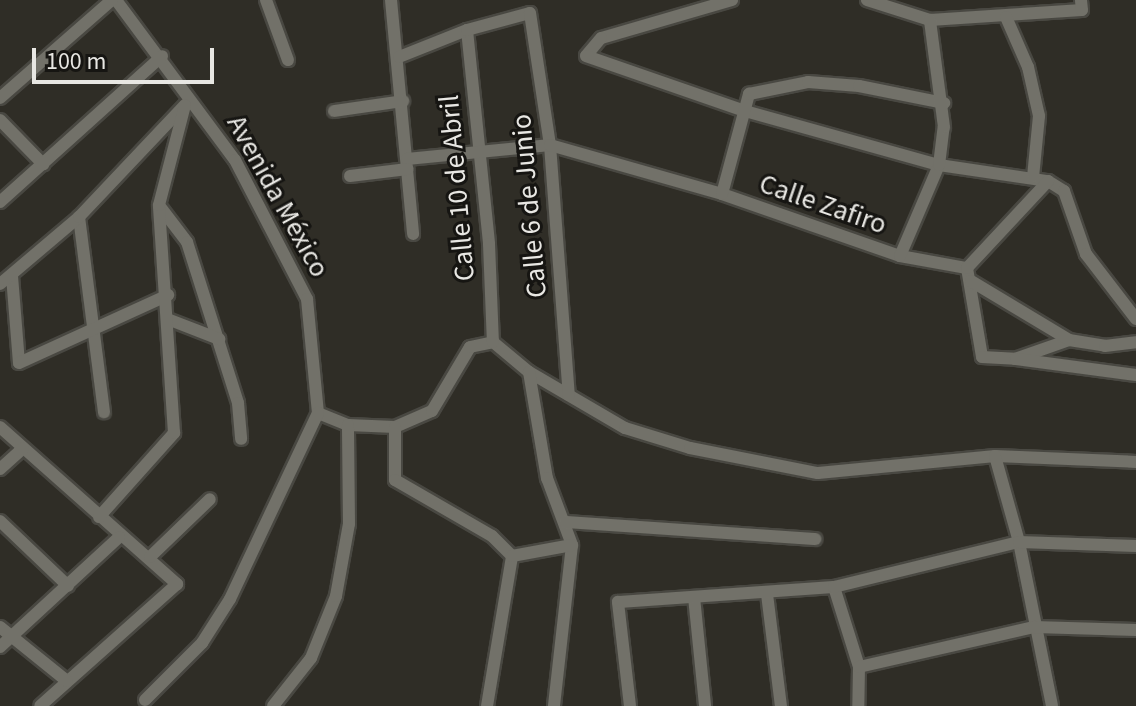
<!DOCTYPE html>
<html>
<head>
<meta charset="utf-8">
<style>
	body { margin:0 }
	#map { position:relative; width:1136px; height:706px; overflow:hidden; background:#2f2d26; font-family:"Source Sans 3",sans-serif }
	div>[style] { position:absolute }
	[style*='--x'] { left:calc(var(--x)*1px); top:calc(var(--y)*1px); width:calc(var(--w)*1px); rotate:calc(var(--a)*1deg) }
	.roads { filter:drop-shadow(2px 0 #494842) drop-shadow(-2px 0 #494842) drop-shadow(0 2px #494842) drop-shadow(0 -2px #494842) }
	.minor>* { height:12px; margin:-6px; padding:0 6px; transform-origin:6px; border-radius:6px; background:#727169 }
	span { translate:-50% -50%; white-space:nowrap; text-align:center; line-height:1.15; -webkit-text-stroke:6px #161512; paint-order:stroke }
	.street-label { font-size:28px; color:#e8e7e3 }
	.scale { position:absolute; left:32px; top:48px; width:182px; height:36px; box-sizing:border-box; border:4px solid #e8e7e3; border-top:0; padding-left:10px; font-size:24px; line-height:28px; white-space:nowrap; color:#e8e7e3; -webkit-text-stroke:6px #161512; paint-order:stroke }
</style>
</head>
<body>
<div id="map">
	<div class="roads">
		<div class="minor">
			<div style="--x:116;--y:0;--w:199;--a:53.4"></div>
			<div style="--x:235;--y:160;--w:157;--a:62.6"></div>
			<div style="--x:307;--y:299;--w:115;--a:84.5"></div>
			<div style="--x:318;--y:413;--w:32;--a:22"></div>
			<div style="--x:348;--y:425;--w:47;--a:2.4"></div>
			<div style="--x:395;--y:427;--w:40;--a:-23.4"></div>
			<div style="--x:432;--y:411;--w:74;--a:-59.3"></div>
			<div style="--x:470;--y:347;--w:24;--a:-12"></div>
			<div style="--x:493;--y:342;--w:47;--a:39.8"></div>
			<div style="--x:529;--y:372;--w:111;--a:30.3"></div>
			<div style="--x:625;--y:428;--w:68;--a:17.1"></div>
			<div style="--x:690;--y:448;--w:130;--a:11.1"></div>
			<div style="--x:818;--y:473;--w:178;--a:-5.5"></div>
			<div style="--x:995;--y:456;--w:141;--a:2.4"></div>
			<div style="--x:266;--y:0;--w:64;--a:69.9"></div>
			<div style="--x:391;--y:0;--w:235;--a:84.6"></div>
			<div style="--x:732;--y:0;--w:136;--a:163.8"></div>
			<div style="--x:601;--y:38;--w:23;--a:130"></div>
			<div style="--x:586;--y:56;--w:168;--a:19.1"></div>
			<div style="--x:745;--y:111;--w:201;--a:15.6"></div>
			<div style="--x:939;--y:165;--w:110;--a:8.4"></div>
			<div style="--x:1048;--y:181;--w:19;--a:32"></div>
			<div style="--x:1064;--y:191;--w:67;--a:70.8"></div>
			<div style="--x:1086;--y:254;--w:82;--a:52.4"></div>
			<div style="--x:867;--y:0;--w:66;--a:17.6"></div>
			<div style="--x:930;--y:20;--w:152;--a:-3.8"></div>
			<div style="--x:1082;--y:10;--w:10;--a:-96"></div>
			<div style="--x:1006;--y:17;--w:55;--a:66.3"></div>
			<div style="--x:1028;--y:67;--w:50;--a:77.3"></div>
			<div style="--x:1039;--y:116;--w:61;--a:95.6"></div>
			<div style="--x:467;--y:30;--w:215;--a:84.1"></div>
			<div style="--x:489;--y:244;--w:98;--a:87.7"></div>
			<div style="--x:399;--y:57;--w:73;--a:-21.7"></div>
			<div style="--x:467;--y:30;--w:65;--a:-15.1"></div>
			<div style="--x:530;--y:13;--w:134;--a:81.4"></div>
			<div style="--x:550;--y:145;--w:251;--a:85.7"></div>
			<div style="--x:0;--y:98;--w:149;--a:-41.2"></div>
			<div style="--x:334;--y:111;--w:70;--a:-8.2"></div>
			<div style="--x:0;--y:120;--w:62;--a:45.7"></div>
			<div style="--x:407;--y:159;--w:144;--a:-5.6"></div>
			<div style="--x:550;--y:145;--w:179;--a:15.9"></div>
			<div style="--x:722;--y:194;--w:188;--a:19.2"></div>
			<div style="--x:900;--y:256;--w:68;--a:10.2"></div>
			<div style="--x:350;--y:176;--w:58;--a:-6.9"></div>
			<div style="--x:722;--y:194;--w:104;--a:-74.9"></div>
			<div style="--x:749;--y:94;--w:60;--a:-11.5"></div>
			<div style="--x:808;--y:82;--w:51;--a:4.5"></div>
			<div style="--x:859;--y:86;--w:87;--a:11.3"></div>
			<div style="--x:0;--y:202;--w:218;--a:-42"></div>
			<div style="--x:161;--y:208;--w:43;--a:52.6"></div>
			<div style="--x:187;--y:242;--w:169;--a:72.4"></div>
			<div style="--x:238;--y:403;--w:36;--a:85"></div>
			<div style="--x:79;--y:217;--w:197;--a:82.7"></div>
			<div style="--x:900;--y:256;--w:99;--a:-66.8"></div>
			<div style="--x:939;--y:165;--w:38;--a:-83"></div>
			<div style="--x:944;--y:127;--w:108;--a:-97.5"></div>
			<div style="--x:967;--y:268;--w:90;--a:80.4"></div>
			<div style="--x:982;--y:357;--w:33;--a:3"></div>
			<div style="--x:1015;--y:359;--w:57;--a:-19.4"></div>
			<div style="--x:1069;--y:340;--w:36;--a:9"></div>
			<div style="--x:1105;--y:346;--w:31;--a:-7"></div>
			<div style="--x:967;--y:268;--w:119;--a:-47"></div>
			<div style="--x:12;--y:276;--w:87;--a:85.4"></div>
			<div style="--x:19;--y:363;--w:164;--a:-24.5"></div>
			<div style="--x:971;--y:281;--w:114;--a:31"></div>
			<div style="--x:0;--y:284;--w:104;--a:-40.3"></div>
			<div style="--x:79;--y:217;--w:154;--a:-46.6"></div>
			<div style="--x:170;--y:320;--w:53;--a:21.2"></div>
			<div style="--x:1016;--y:359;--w:121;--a:7.6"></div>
			<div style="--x:529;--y:372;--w:108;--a:80.4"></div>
			<div style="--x:547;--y:478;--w:72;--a:69.5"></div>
			<div style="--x:572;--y:545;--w:162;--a:96.4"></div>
			<div style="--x:0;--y:427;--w:237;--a:41.6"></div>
			<div style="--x:177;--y:584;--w:183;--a:138.3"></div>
			<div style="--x:395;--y:427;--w:53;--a:90"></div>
			<div style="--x:395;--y:480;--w:112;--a:30"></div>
			<div style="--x:492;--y:536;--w:28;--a:45"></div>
			<div style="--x:995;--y:456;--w:89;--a:74.4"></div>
			<div style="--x:1019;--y:542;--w:167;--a:78.6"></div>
			<div style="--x:0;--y:469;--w:31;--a:-42"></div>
			<div style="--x:99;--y:517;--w:113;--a:-48.2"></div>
			<div style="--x:174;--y:433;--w:228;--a:-93.8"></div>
			<div style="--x:159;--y:205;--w:103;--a:-75.4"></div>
			<div style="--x:0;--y:521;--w:94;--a:43.7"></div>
			<div style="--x:565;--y:522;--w:251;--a:3.9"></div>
			<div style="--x:150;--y:557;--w:83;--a:-44"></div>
			<div style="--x:834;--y:587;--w:84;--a:72.6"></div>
			<div style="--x:859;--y:667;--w:39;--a:91"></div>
			<div style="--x:767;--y:594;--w:113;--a:82.9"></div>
			<div style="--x:694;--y:597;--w:110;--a:84.2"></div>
			<div style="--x:0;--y:627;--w:86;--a:38.9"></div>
			<div style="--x:0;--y:647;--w:162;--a:-42.7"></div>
			<div style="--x:859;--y:667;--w:180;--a:-12.9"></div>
			<div style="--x:1034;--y:627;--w:102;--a:1.7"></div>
			<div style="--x:145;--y:700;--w:81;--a:-45"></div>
			<div style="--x:202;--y:643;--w:52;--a:-57.5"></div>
			<div style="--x:230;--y:599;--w:206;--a:-64.7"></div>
			<div style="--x:273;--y:706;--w:61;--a:-51.6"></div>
			<div style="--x:311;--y:658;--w:67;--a:-68"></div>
			<div style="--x:336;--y:596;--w:73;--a:-79.8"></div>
			<div style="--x:349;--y:524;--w:99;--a:-90.6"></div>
			<div style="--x:487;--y:706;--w:152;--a:-80.5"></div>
			<div style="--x:512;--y:556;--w:61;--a:-10.4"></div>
			<div style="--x:630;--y:706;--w:105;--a:-96.6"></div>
			<div style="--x:618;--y:602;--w:217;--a:-4"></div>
			<div style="--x:834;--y:587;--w:190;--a:-13.7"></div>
			<div style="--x:1019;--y:542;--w:117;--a:2"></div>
		</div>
	</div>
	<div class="street-label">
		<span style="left:457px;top:188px;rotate:-95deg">Calle 10 de Abril</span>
		<span style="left:278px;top:196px;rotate:61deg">Avenida México</span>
		<span style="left:823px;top:204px;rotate:19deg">Calle Zafiro</span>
		<span style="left:529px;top:206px;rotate:-95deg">Calle 6 de Junio</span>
	</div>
	<div class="scale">100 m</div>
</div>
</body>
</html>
